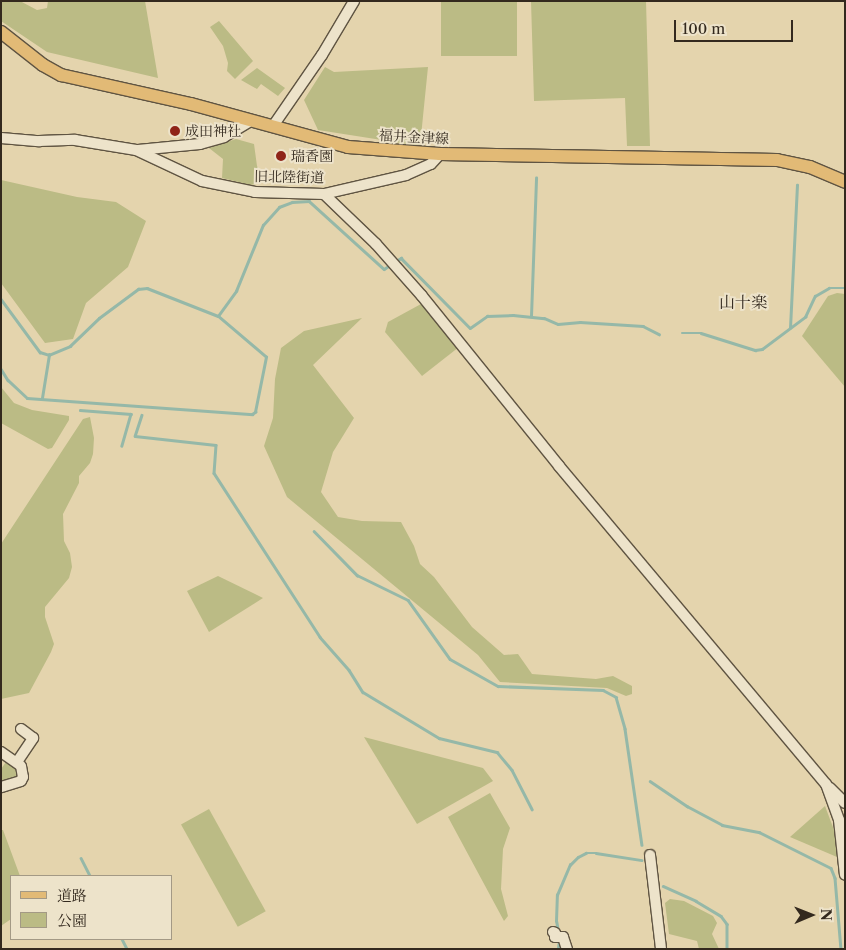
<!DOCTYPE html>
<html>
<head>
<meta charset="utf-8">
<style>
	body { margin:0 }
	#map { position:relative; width:846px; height:950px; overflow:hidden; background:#e4d4ad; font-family:"Libre Caslon Text","Noto Serif JP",serif }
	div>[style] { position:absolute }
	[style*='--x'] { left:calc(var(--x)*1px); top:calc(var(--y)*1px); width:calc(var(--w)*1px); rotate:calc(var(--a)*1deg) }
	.green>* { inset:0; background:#bbbb85; transform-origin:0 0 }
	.stream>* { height:2.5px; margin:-1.25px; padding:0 1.25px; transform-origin:1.25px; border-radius:1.25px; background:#95b8a8 }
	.roads { filter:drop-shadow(1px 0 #5f5442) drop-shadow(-1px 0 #5f5442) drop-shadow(0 1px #5f5442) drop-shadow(0 -1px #5f5442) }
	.minor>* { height:10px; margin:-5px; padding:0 5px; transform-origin:5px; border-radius:5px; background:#ede3ca }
	.major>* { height:12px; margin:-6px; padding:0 6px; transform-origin:6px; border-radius:6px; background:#e2ba76 }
	.dots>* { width:14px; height:14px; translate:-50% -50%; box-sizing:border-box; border:2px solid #ede3ca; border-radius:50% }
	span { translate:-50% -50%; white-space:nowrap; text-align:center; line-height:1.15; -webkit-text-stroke:4px #ede3ca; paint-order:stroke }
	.poi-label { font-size:14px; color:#33291e }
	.left { translate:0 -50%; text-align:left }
	.street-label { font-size:14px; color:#33291e }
	.quarter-label { font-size:16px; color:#33291e }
	.frame { position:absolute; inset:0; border:2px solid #33291e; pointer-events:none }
	.legend { position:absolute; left:10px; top:875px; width:162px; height:65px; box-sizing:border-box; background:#ede3ca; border:1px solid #a39985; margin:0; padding:6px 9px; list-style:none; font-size:15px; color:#33291e }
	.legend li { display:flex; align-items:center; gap:10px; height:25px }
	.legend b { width:25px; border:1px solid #a39985 }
	.north { position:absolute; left:786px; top:890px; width:50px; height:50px; -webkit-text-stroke:4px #ede3ca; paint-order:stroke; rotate:89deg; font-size:14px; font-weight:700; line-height:20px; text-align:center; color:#33291e }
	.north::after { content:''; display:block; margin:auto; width:18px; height:22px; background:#33291e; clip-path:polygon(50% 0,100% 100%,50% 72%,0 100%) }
	.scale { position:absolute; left:674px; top:20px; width:119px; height:22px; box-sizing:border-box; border:2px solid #33291e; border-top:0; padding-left:6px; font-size:15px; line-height:18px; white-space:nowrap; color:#33291e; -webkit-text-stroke:4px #ede3ca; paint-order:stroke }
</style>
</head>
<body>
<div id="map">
	<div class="green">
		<div style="clip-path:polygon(1px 1px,20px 1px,37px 10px,47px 8px,48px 1px,145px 1px,158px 78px,47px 52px,1px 21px)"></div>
		<div style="left:441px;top:1px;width:76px;height:55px"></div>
		<div style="clip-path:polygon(531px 1px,646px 1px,650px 146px,627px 146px,625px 98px,534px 101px)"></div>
		<div style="clip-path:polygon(219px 21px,253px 61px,235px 79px,227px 71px,228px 63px,223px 46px,210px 27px)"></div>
		<div style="clip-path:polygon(325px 67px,334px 72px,428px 67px,420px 146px,318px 130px,304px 100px)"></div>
		<div style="clip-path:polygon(257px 68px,285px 88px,278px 96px,261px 84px,257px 89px,241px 80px)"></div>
		<div style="clip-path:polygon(236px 139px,254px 144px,257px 166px,264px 182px,251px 185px,222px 178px,223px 159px,209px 148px)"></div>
		<div style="clip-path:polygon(1px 180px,77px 197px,116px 202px,146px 221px,128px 267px,86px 303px,73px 339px,45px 343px,1px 283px)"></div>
		<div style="clip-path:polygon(837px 293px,845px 294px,845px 387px,802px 336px,828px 296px)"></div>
		<div style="clip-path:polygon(421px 304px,459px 347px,422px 376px,385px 332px,388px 322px)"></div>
		<div style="clip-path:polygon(362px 318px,313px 365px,354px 418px,333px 452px,321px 492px,338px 517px,362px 521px,401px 522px,414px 546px,420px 564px,434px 577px,472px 627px,504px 655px,518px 654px,532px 674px,596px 679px,613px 676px,632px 686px,632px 694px,626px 696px,607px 688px,500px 682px,478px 655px,287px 497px,264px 446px,273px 418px,275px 379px,281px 348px,304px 331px)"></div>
		<div style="clip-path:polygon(1px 387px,14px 403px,32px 410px,69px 416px,69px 420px,52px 448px,48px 449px,1px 423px)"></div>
		<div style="clip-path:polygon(90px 417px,94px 438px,93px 454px,90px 463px,79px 476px,79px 483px,63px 514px,64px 541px,70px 553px,72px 567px,69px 578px,45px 607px,45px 617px,54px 644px,51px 652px,29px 693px,1px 699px,1px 544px,83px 419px)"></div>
		<div style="clip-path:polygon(218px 576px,263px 598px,209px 632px,187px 591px)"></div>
		<div style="clip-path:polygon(364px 737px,483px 768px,493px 781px,417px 824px)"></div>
		<div style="clip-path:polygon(6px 762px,18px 770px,19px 776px,17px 779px,1px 783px,1px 769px)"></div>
		<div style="clip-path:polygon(490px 793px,510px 828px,503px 849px,501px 889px,508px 916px,504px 921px,448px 817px)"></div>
		<div style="clip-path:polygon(825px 806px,834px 830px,837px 857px,790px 837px)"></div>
		<div style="left:209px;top:809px;width:117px;height:32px;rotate:61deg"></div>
		<div style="clip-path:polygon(1px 830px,3px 830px,20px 876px,11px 876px,11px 919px,1px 926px)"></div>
		<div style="clip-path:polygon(670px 899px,684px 901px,713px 916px,717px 923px,712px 934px,719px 949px,699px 949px,697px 941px,669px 934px,665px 903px)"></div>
	</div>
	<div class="stream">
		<div style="--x:396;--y:261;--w:6;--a:-31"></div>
		<div style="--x:401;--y:258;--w:98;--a:45.4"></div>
		<div style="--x:470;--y:328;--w:21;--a:-35"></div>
		<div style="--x:487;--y:316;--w:26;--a:-2"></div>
		<div style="--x:513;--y:315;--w:31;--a:6"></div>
		<div style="--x:544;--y:318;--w:15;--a:23"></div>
		<div style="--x:558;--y:324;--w:22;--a:-5"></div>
		<div style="--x:580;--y:322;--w:63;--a:3.6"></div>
		<div style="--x:643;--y:326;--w:18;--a:27"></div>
		<div style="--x:1;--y:299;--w:66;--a:53.7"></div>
		<div style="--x:40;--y:352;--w:9;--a:18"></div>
		<div style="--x:49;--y:355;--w:23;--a:-23"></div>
		<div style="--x:70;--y:346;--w:40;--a:-44"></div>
		<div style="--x:99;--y:318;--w:49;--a:-36.6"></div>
		<div style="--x:138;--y:289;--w:9;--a:-6"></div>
		<div style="--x:147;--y:288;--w:76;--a:21.5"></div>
		<div style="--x:218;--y:316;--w:31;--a:-54"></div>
		<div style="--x:236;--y:291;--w:71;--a:-67.8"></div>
		<div style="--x:263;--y:225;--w:24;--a:-48"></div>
		<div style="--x:279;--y:207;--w:14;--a:-21"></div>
		<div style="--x:292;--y:202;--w:17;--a:-3"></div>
		<div style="--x:309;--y:201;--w:101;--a:42.2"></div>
		<div style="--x:384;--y:269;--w:7;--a:-34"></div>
		<div style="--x:531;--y:316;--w:138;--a:-87.9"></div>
		<div style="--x:790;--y:328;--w:143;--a:-87.2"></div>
		<div style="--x:682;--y:333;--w:19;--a:0"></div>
		<div style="--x:701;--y:333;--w:57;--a:17.5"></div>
		<div style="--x:755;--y:350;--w:7;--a:-8"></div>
		<div style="--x:762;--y:349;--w:54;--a:-36.7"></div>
		<div style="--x:805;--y:317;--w:23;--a:-65"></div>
		<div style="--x:815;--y:296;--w:16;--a:-30"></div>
		<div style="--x:829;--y:288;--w:16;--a:0"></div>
		<div style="--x:1;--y:369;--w:13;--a:58"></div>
		<div style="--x:8;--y:380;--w:26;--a:43"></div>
		<div style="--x:27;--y:398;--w:226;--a:4.1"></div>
		<div style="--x:252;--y:414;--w:4;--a:-34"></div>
		<div style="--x:255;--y:412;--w:56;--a:-78.7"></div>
		<div style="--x:266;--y:357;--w:62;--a:-139.6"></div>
		<div style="--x:42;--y:398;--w:44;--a:-80.8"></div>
		<div style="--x:80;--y:410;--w:51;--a:4.5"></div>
		<div style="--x:131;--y:414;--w:33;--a:106"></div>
		<div style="--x:142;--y:415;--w:22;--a:108"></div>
		<div style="--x:135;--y:436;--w:81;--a:6.3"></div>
		<div style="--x:216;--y:445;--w:28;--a:94"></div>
		<div style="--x:214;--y:473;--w:195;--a:57.1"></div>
		<div style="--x:320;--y:637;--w:44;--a:48.7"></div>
		<div style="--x:349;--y:670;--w:26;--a:58"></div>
		<div style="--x:363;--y:692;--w:89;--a:31.2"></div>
		<div style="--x:439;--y:738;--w:60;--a:13.6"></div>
		<div style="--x:497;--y:752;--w:23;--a:50"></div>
		<div style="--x:512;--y:770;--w:44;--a:62.9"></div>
		<div style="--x:314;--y:531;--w:62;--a:45.7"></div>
		<div style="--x:357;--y:575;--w:57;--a:26.1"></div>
		<div style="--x:408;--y:600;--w:72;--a:54.6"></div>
		<div style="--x:450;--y:659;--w:55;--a:29.4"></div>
		<div style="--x:498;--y:686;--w:105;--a:2.2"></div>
		<div style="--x:603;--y:690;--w:15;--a:28"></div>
		<div style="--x:616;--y:697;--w:33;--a:74"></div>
		<div style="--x:625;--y:729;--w:117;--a:81.7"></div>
		<div style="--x:650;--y:781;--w:45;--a:34"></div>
		<div style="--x:687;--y:806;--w:40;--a:28"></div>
		<div style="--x:722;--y:825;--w:38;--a:11"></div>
		<div style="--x:759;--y:832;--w:80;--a:26.6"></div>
		<div style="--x:831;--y:868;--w:11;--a:68"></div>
		<div style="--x:835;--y:878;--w:71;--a:85.2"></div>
		<div style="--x:81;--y:858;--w:20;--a:63"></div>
		<div style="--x:663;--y:886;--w:36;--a:24"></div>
		<div style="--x:696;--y:901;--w:29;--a:31"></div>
		<div style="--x:721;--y:916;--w:10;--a:53"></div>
		<div style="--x:727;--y:924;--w:25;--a:90"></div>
		<div style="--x:558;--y:931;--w:10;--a:-101"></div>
		<div style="--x:556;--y:921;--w:26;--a:-88"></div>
		<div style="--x:557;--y:895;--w:33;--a:-67"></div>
		<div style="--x:570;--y:865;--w:11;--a:-45"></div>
		<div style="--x:578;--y:857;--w:9;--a:-27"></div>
		<div style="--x:586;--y:853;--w:10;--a:0"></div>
		<div style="--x:596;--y:853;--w:46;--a:8.8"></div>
		<div style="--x:122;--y:939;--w:11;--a:63"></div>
		<div style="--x:558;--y:949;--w:9;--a:-84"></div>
	</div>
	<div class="roads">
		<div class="minor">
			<div style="--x:273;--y:126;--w:86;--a:-55.4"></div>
			<div style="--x:322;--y:55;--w:63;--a:-59.3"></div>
			<div style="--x:1;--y:138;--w:38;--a:5"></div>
			<div style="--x:39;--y:141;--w:36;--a:-2"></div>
			<div style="--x:75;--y:140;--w:62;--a:9.3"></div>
			<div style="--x:136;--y:150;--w:73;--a:25.2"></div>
			<div style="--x:202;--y:181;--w:54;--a:11.7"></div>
			<div style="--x:255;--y:192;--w:69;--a:1.7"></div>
			<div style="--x:324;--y:194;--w:84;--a:-13"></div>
			<div style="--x:406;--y:175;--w:27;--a:-24"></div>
			<div style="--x:431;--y:164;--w:13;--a:-48"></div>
			<div style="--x:138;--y:150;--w:62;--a:-5.5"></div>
			<div style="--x:200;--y:144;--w:25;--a:-16"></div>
			<div style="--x:224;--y:137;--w:31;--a:-31"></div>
			<div style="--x:324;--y:194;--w:72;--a:43.9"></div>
			<div style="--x:376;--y:244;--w:69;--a:48.5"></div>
			<div style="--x:422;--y:296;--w:218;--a:51.1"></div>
			<div style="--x:559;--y:466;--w:415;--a:50"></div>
			<div style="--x:826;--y:784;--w:38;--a:70"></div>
			<div style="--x:839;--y:820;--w:55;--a:83.8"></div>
			<div style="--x:1;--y:752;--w:24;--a:35"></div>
			<div style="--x:21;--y:766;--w:11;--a:80"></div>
			<div style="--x:23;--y:777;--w:4;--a:117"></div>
			<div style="--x:21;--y:781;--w:21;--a:163"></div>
			<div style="--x:17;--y:762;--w:29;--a:-56"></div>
			<div style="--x:33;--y:738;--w:15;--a:-143"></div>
			<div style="--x:830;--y:788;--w:21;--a:45"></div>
			<div style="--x:650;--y:855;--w:95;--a:83.3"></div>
			<div style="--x:553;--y:932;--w:2;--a:27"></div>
			<div style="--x:555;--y:933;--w:4;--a:90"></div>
			<div style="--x:555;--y:937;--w:8;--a:0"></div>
			<div style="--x:563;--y:937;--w:13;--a:72"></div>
		</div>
		<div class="major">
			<div style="--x:1;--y:32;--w:53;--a:38.2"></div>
			<div style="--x:43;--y:65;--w:21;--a:29"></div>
			<div style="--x:61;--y:75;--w:133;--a:12.6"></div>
			<div style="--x:191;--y:104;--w:163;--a:15.3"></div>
			<div style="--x:348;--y:147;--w:92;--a:4.4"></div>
			<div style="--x:440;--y:154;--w:337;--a:1"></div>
			<div style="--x:777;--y:160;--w:34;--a:12"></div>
			<div style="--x:810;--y:167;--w:38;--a:23"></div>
		</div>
	</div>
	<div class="dots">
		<div style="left:175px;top:131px;background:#8f2418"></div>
		<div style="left:281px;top:156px;background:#8f2418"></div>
	</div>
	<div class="poi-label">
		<span class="left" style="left:185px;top:131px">成田神社</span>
		<span class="left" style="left:291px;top:156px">瑞香園</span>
	</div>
	<div class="street-label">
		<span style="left:414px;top:137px;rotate:3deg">福井金津線</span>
		<span style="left:289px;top:177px;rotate:1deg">旧北陸街道</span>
	</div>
	<div class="quarter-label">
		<span style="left:743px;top:302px">山十楽</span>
	</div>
	<div class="frame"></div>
	<ul class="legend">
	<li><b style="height:6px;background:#e2ba76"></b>道路</li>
	<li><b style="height:14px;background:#bbbb85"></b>公園</li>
	</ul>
	<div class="north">N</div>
	<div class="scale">100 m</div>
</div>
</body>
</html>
